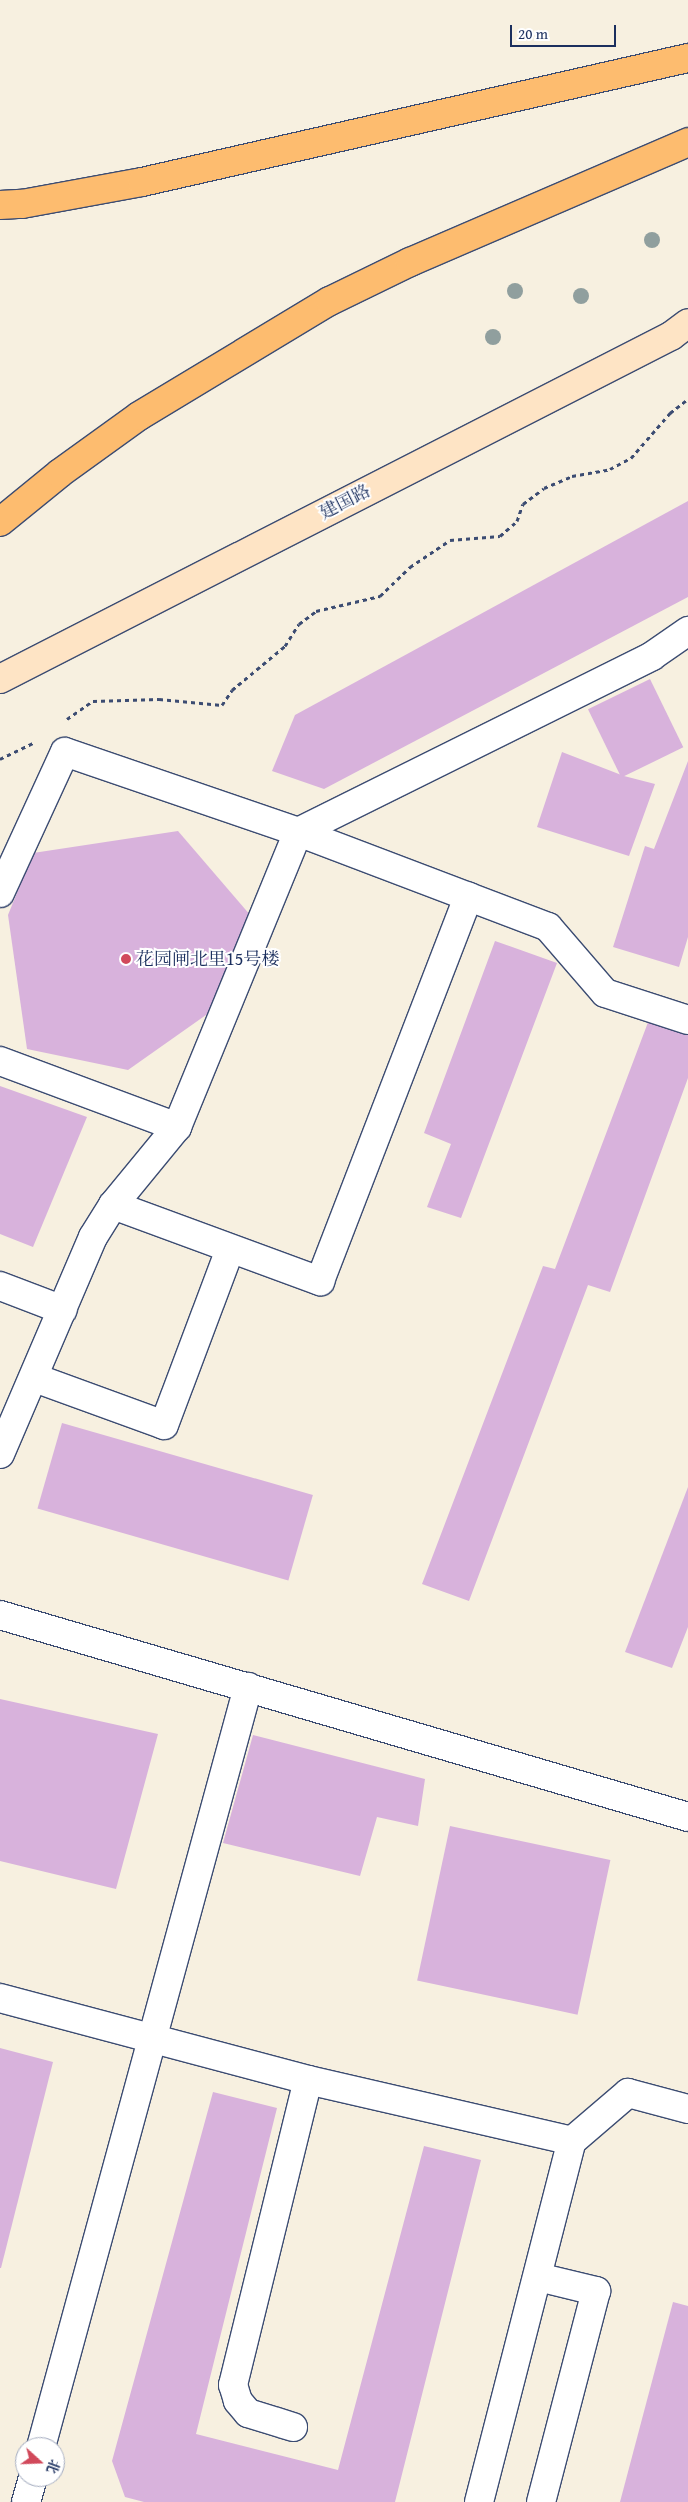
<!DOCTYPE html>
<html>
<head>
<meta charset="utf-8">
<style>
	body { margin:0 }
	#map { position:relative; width:688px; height:2502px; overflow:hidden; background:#f7f0e0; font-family:"Gentium Book Plus","Noto Serif SC",serif }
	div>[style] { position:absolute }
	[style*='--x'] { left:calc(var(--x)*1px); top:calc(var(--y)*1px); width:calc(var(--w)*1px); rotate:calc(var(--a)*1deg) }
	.building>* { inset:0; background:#d8b2dc; transform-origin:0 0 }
	.path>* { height:3px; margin-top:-1.5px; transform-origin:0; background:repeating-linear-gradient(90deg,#3c4c72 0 4px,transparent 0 8px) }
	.roads { filter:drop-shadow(1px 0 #3c4c72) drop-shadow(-1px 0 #3c4c72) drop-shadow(0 1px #3c4c72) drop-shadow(0 -1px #3c4c72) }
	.minor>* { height:28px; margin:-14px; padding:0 14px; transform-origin:14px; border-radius:14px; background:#fff }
	.secondary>* { height:28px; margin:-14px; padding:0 14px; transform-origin:14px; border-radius:14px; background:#fee4c5 }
	.motorway>* { height:28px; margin:-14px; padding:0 14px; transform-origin:14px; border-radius:14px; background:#fdbc6f }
	.trees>* { width:16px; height:16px; margin:-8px; border-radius:50%; background:#909f9e }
	.dots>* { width:14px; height:14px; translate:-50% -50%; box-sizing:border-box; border:2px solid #fff; border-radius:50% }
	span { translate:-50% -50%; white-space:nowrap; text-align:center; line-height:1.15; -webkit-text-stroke:4px #fff; paint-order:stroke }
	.street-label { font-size:18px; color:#1b2f5e }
	.poi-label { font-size:18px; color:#1b2f5e }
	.left { translate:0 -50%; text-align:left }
	.north { position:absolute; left:15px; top:2437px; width:50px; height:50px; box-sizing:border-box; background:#fff; border:1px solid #a4acbf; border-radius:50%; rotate:110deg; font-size:14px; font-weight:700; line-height:20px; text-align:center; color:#1b2f5e }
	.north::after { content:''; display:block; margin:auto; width:18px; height:22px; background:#d1495b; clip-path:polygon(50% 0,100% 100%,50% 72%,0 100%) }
	.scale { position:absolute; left:510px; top:25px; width:106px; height:22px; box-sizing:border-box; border:2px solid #1b2f5e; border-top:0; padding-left:6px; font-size:15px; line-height:18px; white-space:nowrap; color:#1b2f5e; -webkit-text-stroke:4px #fff; paint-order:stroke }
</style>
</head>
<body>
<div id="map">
	<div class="building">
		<div style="clip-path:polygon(688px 501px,688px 597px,324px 789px,272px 771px,295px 715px)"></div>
		<div style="left:650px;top:679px;width:76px;height:69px;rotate:64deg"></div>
		<div style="clip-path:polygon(562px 752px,624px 776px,655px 784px,629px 856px,537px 827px)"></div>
		<div style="clip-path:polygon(688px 761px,688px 937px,679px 967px,613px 947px,645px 846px,654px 849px)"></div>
		<div style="clip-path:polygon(178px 831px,251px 916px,223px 1003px,128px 1070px,27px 1049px,8px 915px,33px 853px)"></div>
		<div style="clip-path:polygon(495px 941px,557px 963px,461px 1218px,427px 1207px,451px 1144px,424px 1133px)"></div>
		<div style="clip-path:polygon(650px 1017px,688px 1032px,688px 1078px,610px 1292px,588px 1285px,469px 1601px,422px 1584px,543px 1266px,555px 1269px)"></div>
		<div style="clip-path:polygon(0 1086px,87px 1117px,33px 1247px,0 1234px)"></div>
		<div style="left:62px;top:1423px;width:261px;height:89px;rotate:16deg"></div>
		<div style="clip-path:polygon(688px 1487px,688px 1627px,672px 1668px,625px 1652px)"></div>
		<div style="clip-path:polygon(0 1699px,158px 1734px,116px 1889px,0 1861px)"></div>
		<div style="clip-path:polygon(253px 1735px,425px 1779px,418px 1826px,377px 1817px,360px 1876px,223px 1843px)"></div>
		<div style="left:450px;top:1826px;width:164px;height:158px;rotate:12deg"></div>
		<div style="clip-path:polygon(0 2048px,53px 2062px,1px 2268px,0 2268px)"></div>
		<div style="clip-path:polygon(213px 2092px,277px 2108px,196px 2434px,338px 2470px,424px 2146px,481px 2160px,395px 2502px,144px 2502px,125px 2497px,112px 2461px)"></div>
		<div style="clip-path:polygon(673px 2302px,688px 2306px,688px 2502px,620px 2502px)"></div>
	</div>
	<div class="path">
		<div style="--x:67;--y:719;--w:32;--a:-35"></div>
		<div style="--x:93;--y:701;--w:66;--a:-1.7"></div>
		<div style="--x:159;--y:699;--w:63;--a:5.4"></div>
		<div style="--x:222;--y:705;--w:18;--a:-56"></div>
		<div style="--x:232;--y:690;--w:69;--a:-39.7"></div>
		<div style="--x:285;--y:646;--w:26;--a:-58"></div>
		<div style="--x:299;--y:624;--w:21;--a:-37"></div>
		<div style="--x:316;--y:611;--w:66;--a:-13.2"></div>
		<div style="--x:380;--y:596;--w:42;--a:-44"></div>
		<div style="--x:410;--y:567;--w:48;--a:-34"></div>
		<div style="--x:450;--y:540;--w:50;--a:-4.6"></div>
		<div style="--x:500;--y:536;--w:23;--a:-41"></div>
		<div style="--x:517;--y:521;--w:18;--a:-71"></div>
		<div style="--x:523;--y:504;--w:26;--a:-37"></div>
		<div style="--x:544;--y:488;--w:30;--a:-23"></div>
		<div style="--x:572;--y:476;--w:39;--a:-10"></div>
		<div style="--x:610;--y:469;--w:24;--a:-28"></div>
		<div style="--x:631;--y:458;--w:60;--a:-49.1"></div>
		<div style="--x:670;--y:413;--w:23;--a:-38"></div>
		<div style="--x:0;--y:759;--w:37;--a:-26"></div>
	</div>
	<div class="roads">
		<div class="minor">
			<div style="--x:0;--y:893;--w:155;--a:-65.3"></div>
			<div style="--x:65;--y:752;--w:246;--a:18.9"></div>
			<div style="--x:298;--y:832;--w:395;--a:-26.4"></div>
			<div style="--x:652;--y:656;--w:44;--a:-34.8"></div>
			<div style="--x:0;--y:1061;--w:189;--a:20.4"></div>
			<div style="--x:113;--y:1205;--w:221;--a:20.2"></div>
			<div style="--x:320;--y:1281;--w:412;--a:-68.9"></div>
			<div style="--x:0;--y:1286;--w:67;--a:20.9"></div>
			<div style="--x:35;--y:1378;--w:137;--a:20"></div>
			<div style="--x:164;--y:1425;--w:188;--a:-69.4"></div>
			<div style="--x:0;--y:1454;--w:236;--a:-66.8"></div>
			<div style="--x:93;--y:1237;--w:38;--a:-58"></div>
			<div style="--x:113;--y:1205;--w:101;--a:-50.6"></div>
			<div style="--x:177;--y:1127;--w:319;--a:-67.7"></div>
			<div style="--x:298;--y:832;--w:267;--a:20.8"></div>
			<div style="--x:548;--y:927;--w:87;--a:49.2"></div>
			<div style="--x:605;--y:993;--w:87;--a:18"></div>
			<div style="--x:0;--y:1615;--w:717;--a:16.36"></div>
			<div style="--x:0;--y:1998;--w:319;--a:14.9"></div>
			<div style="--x:308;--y:2080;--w:271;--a:13"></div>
			<div style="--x:572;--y:2141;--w:74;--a:-40.6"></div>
			<div style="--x:628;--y:2093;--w:62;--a:14.9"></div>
			<div style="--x:538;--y:2277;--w:60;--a:13.6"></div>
			<div style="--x:596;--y:2291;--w:218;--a:104.6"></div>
			<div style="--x:293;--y:2427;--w:47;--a:-162.7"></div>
			<div style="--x:248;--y:2413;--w:16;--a:-130"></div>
			<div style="--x:238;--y:2401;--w:17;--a:-107"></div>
			<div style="--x:233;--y:2385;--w:314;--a:-76.2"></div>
			<div style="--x:41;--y:2447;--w:788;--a:-74.76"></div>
			<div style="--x:26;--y:2502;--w:26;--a:-74"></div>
			<div style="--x:479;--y:2502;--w:373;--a:-75.6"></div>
		</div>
		<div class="secondary">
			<div style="--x:0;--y:679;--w:754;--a:-27.08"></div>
			<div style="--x:671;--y:336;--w:21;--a:-37"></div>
		</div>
		<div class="motorway">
			<div style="--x:0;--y:205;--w:22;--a:-3"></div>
			<div style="--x:22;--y:204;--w:122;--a:-10.4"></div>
			<div style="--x:142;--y:182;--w:560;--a:-12.8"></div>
			<div style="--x:0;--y:522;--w:77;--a:-39.2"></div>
			<div style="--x:60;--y:473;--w:97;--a:-35.8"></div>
			<div style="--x:139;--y:416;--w:223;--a:-31.1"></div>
			<div style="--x:330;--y:301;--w:89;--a:-26"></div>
			<div style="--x:410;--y:262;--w:303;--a:-23.3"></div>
		</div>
	</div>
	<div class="trees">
		<div style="left:652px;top:240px"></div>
		<div style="left:515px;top:291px"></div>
		<div style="left:581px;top:296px"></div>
		<div style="left:493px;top:337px"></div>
	</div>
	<div class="dots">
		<div style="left:126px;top:959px;background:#d1495b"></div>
	</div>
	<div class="street-label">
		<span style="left:345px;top:502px;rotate:-27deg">建国路</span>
	</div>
	<div class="poi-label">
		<span class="left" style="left:136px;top:959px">花园闸北里15号楼</span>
	</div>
	<div class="north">北</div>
	<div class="scale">20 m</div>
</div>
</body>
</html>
